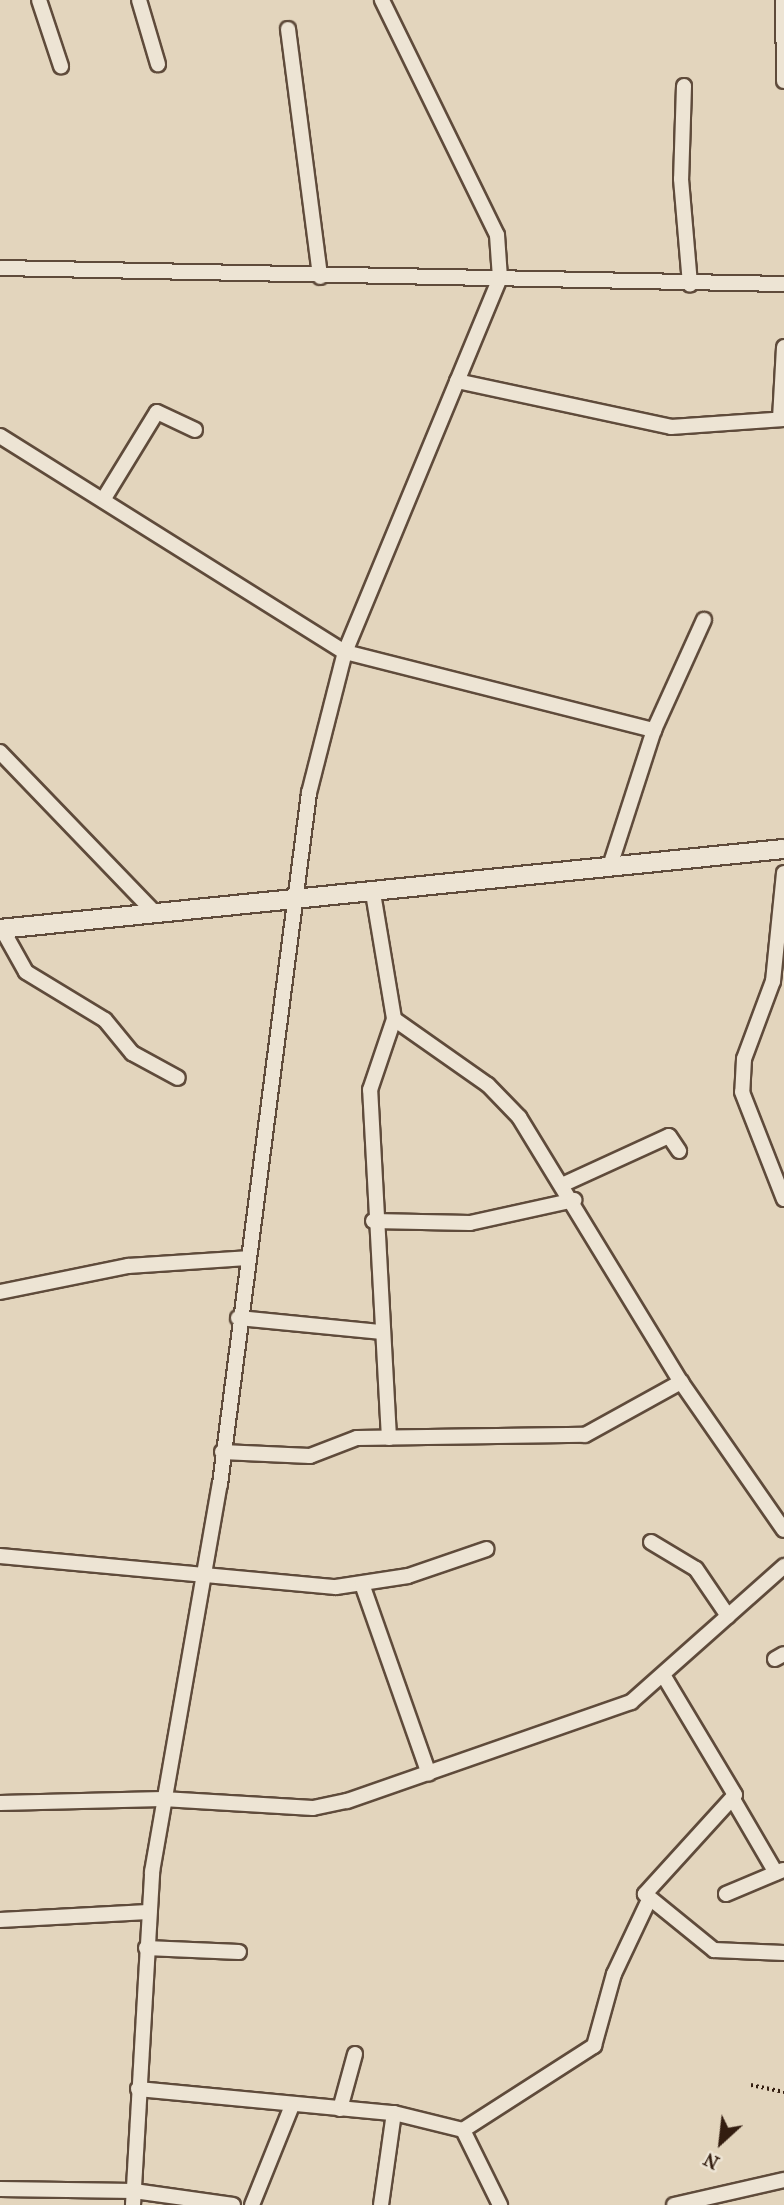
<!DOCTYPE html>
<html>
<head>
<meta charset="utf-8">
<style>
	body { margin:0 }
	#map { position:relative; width:784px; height:2205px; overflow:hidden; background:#e3d5bd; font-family:"IM FELL French Canon",serif }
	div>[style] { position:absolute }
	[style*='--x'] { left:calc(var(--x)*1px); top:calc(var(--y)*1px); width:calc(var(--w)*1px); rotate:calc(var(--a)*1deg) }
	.path>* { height:3.5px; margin-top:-1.75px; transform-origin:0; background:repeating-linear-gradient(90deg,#331d10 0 2px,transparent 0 5.5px) }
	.roads { filter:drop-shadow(2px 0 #5f4b3b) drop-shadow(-2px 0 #5f4b3b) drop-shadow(0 2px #5f4b3b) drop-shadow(0 -2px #5f4b3b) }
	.minor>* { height:14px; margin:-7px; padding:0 7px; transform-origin:7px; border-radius:7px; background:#ede4d4 }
	.tertiary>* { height:18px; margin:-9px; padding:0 9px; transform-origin:9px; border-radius:9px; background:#ede4d4 }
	span { translate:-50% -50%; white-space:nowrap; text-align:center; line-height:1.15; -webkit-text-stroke:7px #ede4d4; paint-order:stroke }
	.north { position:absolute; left:686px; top:2107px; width:70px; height:70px; -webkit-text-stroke:5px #ede4d4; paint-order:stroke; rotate:207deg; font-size:19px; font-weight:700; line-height:28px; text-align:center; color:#331d10 }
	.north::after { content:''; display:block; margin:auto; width:24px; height:32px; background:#331d10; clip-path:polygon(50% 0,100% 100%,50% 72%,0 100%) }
</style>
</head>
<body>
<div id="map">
	<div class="path">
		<div style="--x:751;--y:2085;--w:34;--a:12"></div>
	</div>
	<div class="roads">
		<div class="minor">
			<div style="--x:39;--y:0;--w:70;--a:71.6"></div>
			<div style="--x:139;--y:0;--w:67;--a:73.5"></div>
			<div style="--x:783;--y:0;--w:81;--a:89.3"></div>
			<div style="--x:288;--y:29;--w:250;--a:82.6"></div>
			<div style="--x:684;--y:86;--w:93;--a:91.8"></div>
			<div style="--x:681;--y:179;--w:106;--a:85.1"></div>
			<div style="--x:0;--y:268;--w:784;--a:1.17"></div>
			<div style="--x:457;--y:381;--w:219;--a:12.1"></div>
			<div style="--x:671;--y:427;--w:113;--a:-4"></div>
			<div style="--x:780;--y:419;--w:72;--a:-86.8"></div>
			<div style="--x:0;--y:436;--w:407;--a:32.1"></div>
			<div style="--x:345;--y:652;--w:319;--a:14.2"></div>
			<div style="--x:103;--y:500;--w:103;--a:-58.5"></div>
			<div style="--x:157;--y:412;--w:42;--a:25.3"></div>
			<div style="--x:0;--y:752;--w:223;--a:46.1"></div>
			<div style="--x:611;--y:863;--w:140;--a:-72.1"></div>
			<div style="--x:654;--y:730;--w:121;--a:-65.6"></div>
			<div style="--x:784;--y:873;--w:109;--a:95.8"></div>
			<div style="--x:773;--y:981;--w:83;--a:110.4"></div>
			<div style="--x:744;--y:1059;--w:33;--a:93"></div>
			<div style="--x:742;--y:1092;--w:115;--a:68.6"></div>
			<div style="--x:373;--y:893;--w:128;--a:80.5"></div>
			<div style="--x:394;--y:1019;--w:115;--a:35.1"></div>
			<div style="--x:488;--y:1085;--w:45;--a:45.9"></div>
			<div style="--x:519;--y:1117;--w:311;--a:58.6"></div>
			<div style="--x:681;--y:1382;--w:180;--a:55.2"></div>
			<div style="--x:2;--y:929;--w:49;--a:60.8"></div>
			<div style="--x:26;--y:972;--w:92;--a:31.3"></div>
			<div style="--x:105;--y:1020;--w:43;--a:50.7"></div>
			<div style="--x:132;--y:1053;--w:52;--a:28.5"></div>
			<div style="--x:564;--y:1184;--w:115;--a:-24.6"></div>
			<div style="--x:669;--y:1136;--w:18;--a:56"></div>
			<div style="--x:373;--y:1221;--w:97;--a:1.2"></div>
			<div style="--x:470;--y:1223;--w:107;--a:-12.4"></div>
			<div style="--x:0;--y:1292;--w:131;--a:-11.5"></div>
			<div style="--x:128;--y:1266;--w:119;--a:-3.8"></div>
			<div style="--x:238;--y:1318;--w:143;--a:5.6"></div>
			<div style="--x:389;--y:1438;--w:349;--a:-93.1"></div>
			<div style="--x:370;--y:1090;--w:75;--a:-71.3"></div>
			<div style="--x:222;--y:1452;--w:88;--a:2.6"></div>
			<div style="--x:310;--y:1456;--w:50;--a:-21"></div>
			<div style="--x:357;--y:1438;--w:228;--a:-0.8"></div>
			<div style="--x:585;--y:1435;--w:110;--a:-28.9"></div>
			<div style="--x:651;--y:1542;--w:52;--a:31"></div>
			<div style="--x:696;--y:1569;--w:57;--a:55.8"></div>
			<div style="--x:0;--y:1556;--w:337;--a:5.3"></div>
			<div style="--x:336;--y:1587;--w:73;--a:-8.7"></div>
			<div style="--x:408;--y:1576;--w:83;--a:-18.9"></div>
			<div style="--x:362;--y:1584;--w:201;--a:70.6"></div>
			<div style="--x:775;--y:1659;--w:10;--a:-29"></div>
			<div style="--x:665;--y:1678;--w:136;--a:59.1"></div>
			<div style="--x:735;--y:1795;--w:134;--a:132.3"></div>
			<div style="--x:645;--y:1894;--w:89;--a:39.1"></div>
			<div style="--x:714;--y:1950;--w:70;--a:2.5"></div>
			<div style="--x:734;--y:1801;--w:83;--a:59.7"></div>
			<div style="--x:0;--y:1803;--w:163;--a:-1.4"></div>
			<div style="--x:163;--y:1799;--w:150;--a:3.4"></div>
			<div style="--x:313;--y:1808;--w:35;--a:-12"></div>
			<div style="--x:347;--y:1801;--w:301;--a:-19.2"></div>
			<div style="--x:631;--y:1702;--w:205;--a:-41.6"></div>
			<div style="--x:726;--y:1894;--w:62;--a:-22.8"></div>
			<div style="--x:0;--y:1920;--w:148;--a:-3.1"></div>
			<div style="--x:146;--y:1948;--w:93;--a:2.5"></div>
			<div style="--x:138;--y:2089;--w:257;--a:5.4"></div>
			<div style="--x:394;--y:2113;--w:71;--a:13.8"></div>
			<div style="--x:463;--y:2130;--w:84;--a:63.7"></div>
			<div style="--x:340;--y:2109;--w:57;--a:-74.7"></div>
			<div style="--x:463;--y:2130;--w:156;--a:-32.7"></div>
			<div style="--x:594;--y:2046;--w:75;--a:-74.5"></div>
			<div style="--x:614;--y:1974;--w:82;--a:-64.7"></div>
			<div style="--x:0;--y:2189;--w:134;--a:0.9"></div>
			<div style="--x:134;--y:2191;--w:100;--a:8"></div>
			<div style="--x:133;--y:2205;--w:334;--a:-86.7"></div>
			<div style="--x:152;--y:1872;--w:394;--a:-80.1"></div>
			<div style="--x:220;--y:1484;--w:697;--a:-82.66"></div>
			<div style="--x:309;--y:793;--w:146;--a:-75.7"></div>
			<div style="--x:345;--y:652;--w:405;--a:-67.5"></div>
			<div style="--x:500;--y:278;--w:43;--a:-94"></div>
			<div style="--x:497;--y:235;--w:262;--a:-116.1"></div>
			<div style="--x:252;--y:2205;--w:105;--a:-68.1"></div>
			<div style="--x:381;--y:2205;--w:93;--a:-82"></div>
			<div style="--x:674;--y:2205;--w:113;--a:-12.8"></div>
		</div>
		<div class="tertiary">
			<div style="--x:0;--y:929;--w:788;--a:-5.83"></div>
		</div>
	</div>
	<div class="north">N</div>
</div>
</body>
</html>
